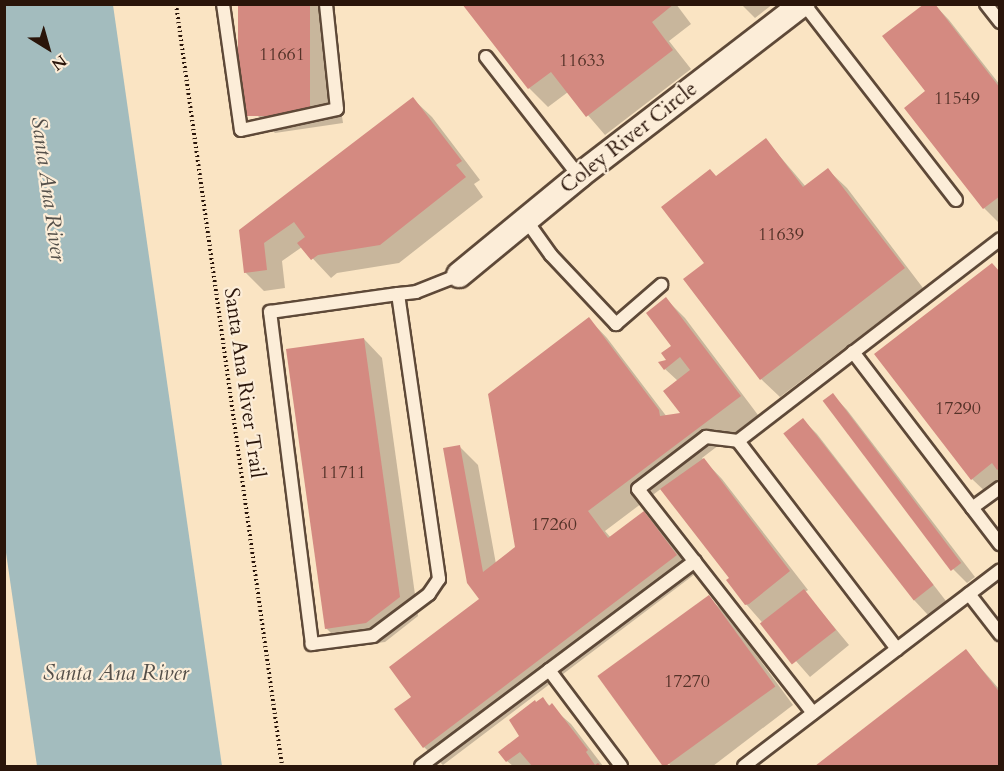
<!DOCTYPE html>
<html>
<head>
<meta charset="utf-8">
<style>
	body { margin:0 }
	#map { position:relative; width:1004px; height:771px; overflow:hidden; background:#fae4c3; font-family:Cardo,serif }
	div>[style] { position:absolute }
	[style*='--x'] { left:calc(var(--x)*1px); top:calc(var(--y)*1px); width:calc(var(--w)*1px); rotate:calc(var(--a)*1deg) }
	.water>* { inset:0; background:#a3bcbe }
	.shadow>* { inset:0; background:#0003 }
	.building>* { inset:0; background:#d48a81; transform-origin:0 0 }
	.path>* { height:4px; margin-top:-2px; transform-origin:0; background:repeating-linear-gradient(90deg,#2a150a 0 1.5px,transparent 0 4.5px) }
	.roads { filter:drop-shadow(2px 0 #5e4938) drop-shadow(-2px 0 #5e4938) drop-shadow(0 2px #5e4938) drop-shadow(0 -2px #5e4938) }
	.lane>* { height:12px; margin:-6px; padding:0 6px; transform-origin:6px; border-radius:6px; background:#fcedd8 }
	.street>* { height:24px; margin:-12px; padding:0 12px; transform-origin:12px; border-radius:12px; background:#fcedd8 }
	span { translate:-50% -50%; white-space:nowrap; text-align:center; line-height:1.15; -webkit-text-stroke:4.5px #fcedd8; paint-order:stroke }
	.number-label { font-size:18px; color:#543228 }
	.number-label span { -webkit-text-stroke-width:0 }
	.street-label { font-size:21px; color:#2a150a }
	.water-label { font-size:22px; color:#544f49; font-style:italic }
	.frame { position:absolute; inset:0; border:6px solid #2a150a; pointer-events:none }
	.north { position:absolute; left:18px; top:18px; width:60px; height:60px; -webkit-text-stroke:4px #fcedd8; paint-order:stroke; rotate:143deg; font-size:16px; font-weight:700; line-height:24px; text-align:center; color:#2a150a }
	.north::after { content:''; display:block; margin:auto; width:21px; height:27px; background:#2a150a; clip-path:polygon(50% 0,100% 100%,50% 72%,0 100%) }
</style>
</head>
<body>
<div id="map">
	<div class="water">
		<div style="clip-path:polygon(4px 5px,113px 5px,222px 766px,37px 766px,4px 539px)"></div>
	</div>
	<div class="shadow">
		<div style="clip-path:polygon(240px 4px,325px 4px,343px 123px,275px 133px,256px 114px)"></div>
		<div style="clip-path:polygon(464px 4px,676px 4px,691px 24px,669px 41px,691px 69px,605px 135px,568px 92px,548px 107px,529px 88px)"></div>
		<div style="clip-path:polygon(741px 4px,773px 4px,755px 18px)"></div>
		<div style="clip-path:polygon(934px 4px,949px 20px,1000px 85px,1000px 224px,984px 208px,927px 92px)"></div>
		<div style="clip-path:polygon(413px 99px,432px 117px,480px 180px,474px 184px,483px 197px,399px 263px,337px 273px,331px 278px,302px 247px,282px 261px,285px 288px,264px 291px,245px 272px,240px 230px)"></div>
		<div style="clip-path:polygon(766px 140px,806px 187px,828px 170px,847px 188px,923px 288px,780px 397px,761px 379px,706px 263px,717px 178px)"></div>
		<div style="clip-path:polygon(1000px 272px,1000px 491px,991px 497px,972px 479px)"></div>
		<div style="clip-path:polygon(666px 299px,685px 318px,758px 415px,702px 458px,722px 479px,808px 590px,805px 592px,849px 645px,810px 677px,746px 604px,731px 578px,662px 488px,605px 531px,611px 538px,644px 513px,662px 532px,695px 574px,443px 765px,424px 747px,413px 697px,481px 599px,460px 447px,478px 465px,496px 564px,517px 548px,589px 319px,607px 338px,667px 417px,682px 414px,678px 381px,665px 369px,673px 346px)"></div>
		<div style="clip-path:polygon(364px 339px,382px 358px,418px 616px,385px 642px,345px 647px,326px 628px)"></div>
		<div style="clip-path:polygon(833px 395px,847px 410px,975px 577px,967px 583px,953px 569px,825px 402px)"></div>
		<div style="clip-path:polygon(803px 420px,817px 434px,946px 601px,928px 615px,914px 600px)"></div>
		<div style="clip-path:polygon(708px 597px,727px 615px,793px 705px,713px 766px,671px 766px,601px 679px)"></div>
		<div style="clip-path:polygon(966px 651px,1000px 690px,1000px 766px,817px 766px)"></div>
		<div style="clip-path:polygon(542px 699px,571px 724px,603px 766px,513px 766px,507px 761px,500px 752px,521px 737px,536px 704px)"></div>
	</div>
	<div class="building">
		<div style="left:238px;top:4px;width:72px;height:112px"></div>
		<div style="clip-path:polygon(462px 4px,674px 4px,652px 22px,673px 50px,586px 117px,551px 72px,528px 89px)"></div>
		<div style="clip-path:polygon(924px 4px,935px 4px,1000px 88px,1000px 196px,983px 209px,904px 108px,925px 91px,882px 36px)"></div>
		<div style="clip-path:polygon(413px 97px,462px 161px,456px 165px,466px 177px,380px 245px,318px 255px,311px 260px,297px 243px,305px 237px,294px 222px,264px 243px,267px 270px,244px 273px,239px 230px)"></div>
		<div style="clip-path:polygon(766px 138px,803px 187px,828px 168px,905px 268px,760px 380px,683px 279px,704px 263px,661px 207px,710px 169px,716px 176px)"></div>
		<div style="clip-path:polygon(992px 263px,1000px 272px,1000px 468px,997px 470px,992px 463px,971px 480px,874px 354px)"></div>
		<div style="clip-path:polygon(666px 297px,741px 396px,588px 511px,608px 538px,644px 511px,677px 555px,423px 748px,394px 709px,411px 697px,389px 667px,479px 599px,467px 583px,443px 448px,460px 445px,483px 572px,515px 547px,488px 394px,589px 317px,659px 410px,660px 416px,680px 413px,663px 391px,690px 370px,680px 357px,664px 370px,658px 362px,666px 360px,661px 353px,671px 346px,646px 313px)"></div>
		<div style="clip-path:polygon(364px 338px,400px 597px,366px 623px,325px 629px,286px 349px)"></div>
		<div style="left:833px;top:393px;width:213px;height:13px;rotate:53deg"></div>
		<div style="left:803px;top:418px;width:212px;height:25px;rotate:52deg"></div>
		<div style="clip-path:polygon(704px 458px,790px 571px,749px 604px,745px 605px,726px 580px,729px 578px,660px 489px)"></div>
		<div style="left:804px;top:589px;width:52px;height:56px;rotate:52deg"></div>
		<div style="left:709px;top:595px;width:113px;height:138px;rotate:54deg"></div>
		<div style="clip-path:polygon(966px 649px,1000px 693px,1000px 766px,815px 766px)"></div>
		<div style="clip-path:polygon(543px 697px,549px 706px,552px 703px,588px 750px,586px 752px,595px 765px,598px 763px,601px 766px,532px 766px,520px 752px,506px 762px,498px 752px,519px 736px,509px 720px,535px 700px,536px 702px)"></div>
	</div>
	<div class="path">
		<div style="--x:176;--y:4;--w:769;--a:82.08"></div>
	</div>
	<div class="roads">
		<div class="lane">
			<div style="--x:223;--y:4;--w:127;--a:81.9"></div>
			<div style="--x:241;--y:130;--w:98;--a:-12.3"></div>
			<div style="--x:337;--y:109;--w:106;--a:-96"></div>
			<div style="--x:804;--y:4;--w:248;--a:52.2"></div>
			<div style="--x:986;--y:4;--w:23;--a:52"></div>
			<div style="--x:486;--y:57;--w:151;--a:52"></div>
			<div style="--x:526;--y:220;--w:43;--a:54.5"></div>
			<div style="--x:551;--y:255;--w:95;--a:46.7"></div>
			<div style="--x:616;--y:324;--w:60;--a:-40.9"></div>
			<div style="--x:398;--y:294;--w:288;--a:81.8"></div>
			<div style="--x:439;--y:579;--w:18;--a:124"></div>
			<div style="--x:429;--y:594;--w:70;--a:143.1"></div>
			<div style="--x:373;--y:636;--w:62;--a:172.5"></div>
			<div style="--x:312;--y:644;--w:335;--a:-97.2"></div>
			<div style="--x:270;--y:312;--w:129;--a:-8"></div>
			<div style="--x:398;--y:294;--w:18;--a:-6"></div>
			<div style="--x:416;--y:292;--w:46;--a:-21.6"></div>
			<div style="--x:853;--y:352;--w:242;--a:52.6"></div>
			<div style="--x:738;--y:441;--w:262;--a:52.6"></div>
			<div style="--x:972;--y:508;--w:34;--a:-36"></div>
			<div style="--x:969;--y:594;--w:51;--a:52.2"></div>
			<div style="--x:549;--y:670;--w:120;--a:53.1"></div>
			<div style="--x:813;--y:713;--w:284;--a:-128"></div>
			<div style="--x:638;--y:489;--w:86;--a:-37.4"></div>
			<div style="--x:706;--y:437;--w:32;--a:7"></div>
			<div style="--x:738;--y:441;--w:331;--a:-37.6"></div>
			<div style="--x:421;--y:766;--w:342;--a:-36.8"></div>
			<div style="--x:744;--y:766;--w:322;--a:-37.4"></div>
		</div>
		<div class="street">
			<div style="--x:459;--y:275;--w:156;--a:-39.5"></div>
			<div style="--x:579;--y:176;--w:282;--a:-37.6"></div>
		</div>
	</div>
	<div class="number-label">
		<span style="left:282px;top:55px">11661</span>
		<span style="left:582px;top:61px">11633</span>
		<span style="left:957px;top:99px">11549</span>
		<span style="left:781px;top:235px">11639</span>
		<span style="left:958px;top:409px">17290</span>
		<span style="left:343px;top:473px">11711</span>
		<span style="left:554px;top:525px">17260</span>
		<span style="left:687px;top:682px">17270</span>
	</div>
	<div class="street-label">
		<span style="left:629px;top:138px;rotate:-38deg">Coley River Circle</span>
		<span style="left:244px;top:383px;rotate:82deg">Santa Ana River Trail</span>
	</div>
	<div class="water-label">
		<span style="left:48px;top:189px;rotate:82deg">Santa Ana River</span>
		<span style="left:116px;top:674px">Santa Ana River</span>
	</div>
	<div class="frame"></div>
	<div class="north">N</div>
</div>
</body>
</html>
